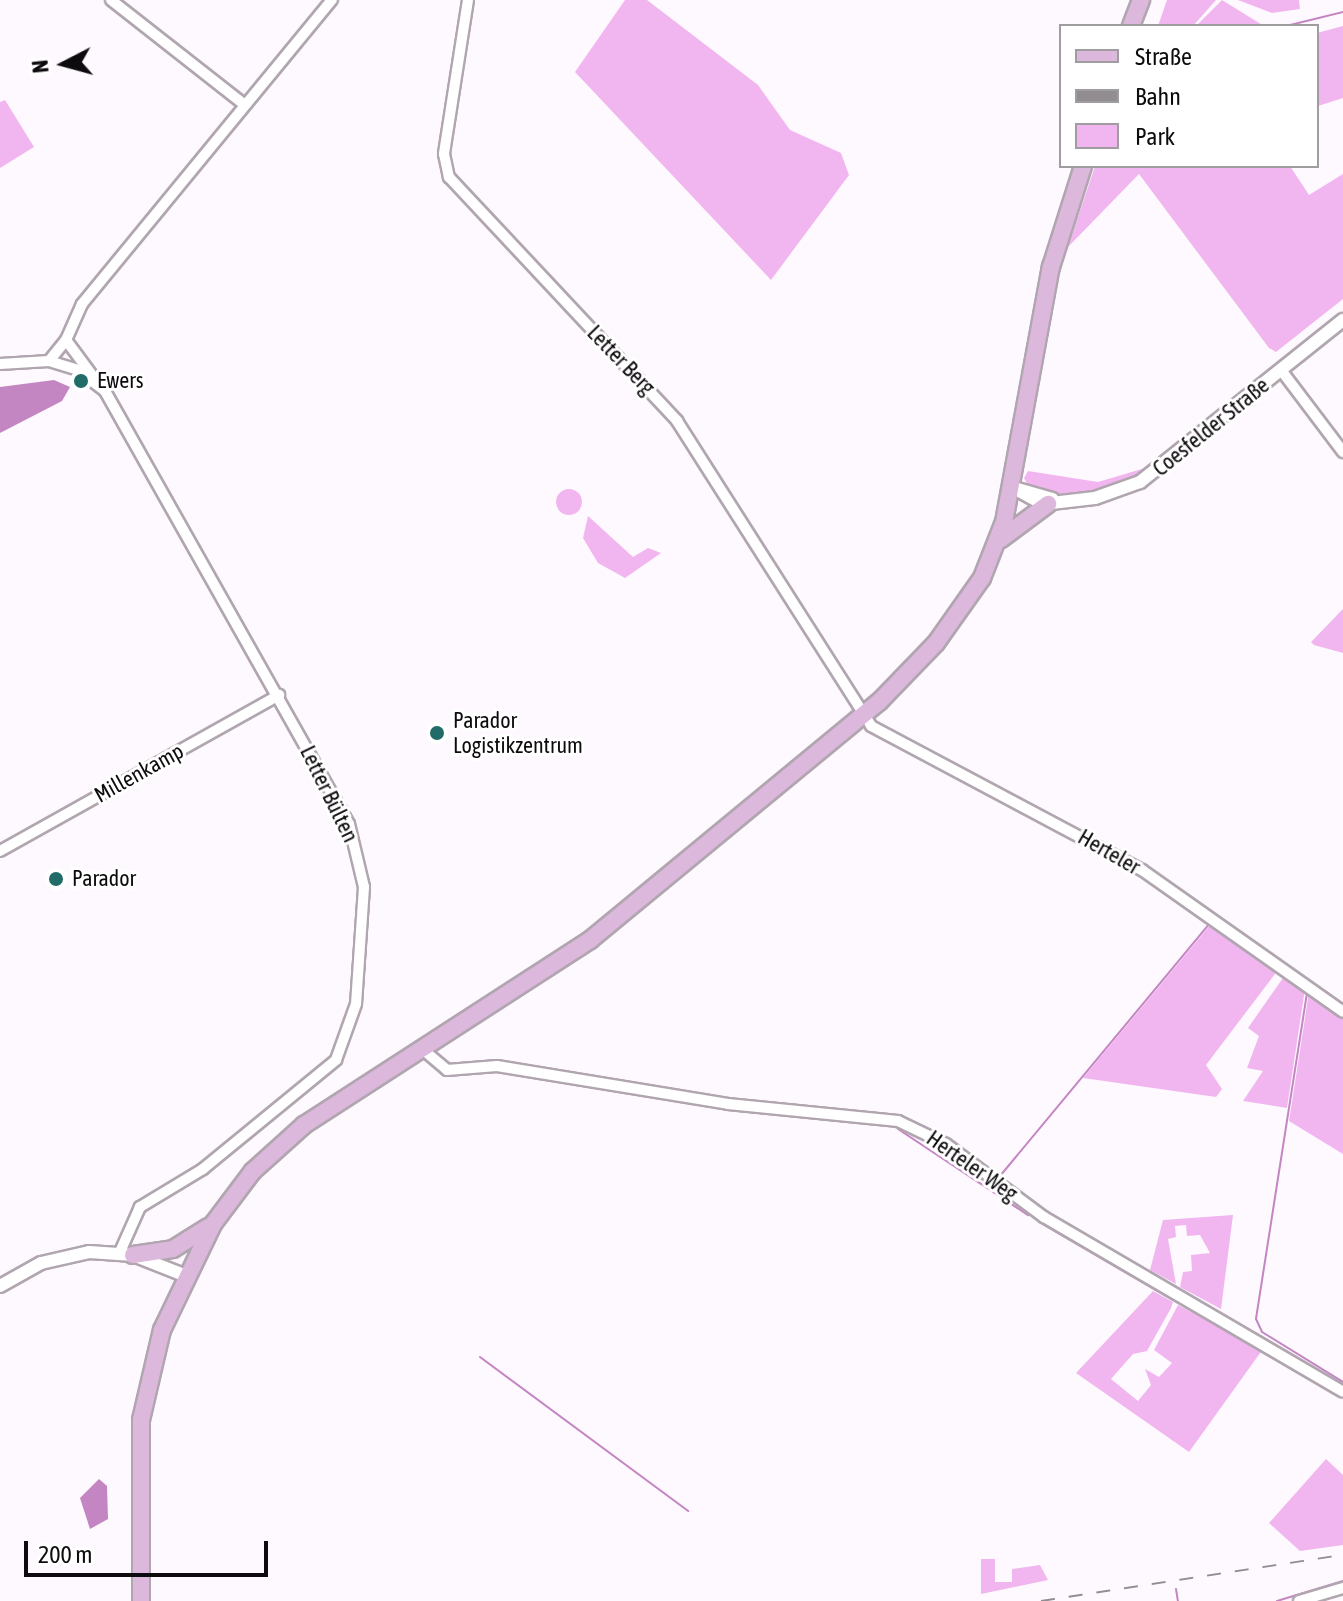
<!DOCTYPE html>
<html>
<head>
<meta charset="utf-8">
<style>
	body { margin:0 }
	#map { position:relative; width:1343px; height:1601px; overflow:hidden; background:#fef9fe; font-family:"Asap Condensed",sans-serif }
	div>[style] { position:absolute }
	[style*='--x'] { left:calc(var(--x)*1px); top:calc(var(--y)*1px); width:calc(var(--w)*1px); rotate:calc(var(--a)*1deg) }
	.green>* { inset:0; background:#f1b6ef }
	.round { border-radius:50% }
	.water>* { inset:0; background:#c485c3 }
	.stream>* { height:2px; margin:-1px; padding:0 1px; transform-origin:1px; border-radius:1px; background:#c485c3 }
	.roads { filter:drop-shadow(2px 0 #b1a6b0) drop-shadow(-2px 0 #b1a6b0) drop-shadow(0 2px #b1a6b0) drop-shadow(0 -2px #b1a6b0) }
	.minor>* { height:10px; margin:-5px; padding:0 5px; transform-origin:5px; border-radius:5px; background:#fff }
	.tertiary>* { height:12px; margin:-6px; padding:0 6px; transform-origin:6px; border-radius:6px; background:#fff }
	.primary>* { height:16px; margin:-8px; padding:0 8px; transform-origin:8px; border-radius:8px; background:#ddb8dd }
	.rail>* { height:2px; margin-top:-1px; transform-origin:0; background:repeating-linear-gradient(90deg,#918d91 0 14px,transparent 0 28px) }
	.dots>* { width:22px; height:22px; translate:-50% -50%; box-sizing:border-box; border:4px solid #fff; border-radius:50% }
	span { translate:-50% -50%; white-space:nowrap; text-align:center; line-height:1.15; -webkit-text-stroke:6px #fff; paint-order:stroke }
	.street-label { font-size:22px; color:#0e0b0e }
	.poi-label { font-size:22px; color:#0e0b0e }
	.left { translate:0 -50%; text-align:left }
	.legend { position:absolute; left:1059px; top:24px; width:260px; height:144px; box-sizing:border-box; background:#fff; border:2px solid #9f9d9f; margin:0; padding:10px 14px; list-style:none; font-size:24px; color:#0e0b0e }
	.legend li { display:flex; align-items:center; gap:16px; height:40px }
	.legend b { width:40px; border:2px solid #9f9d9f }
	.north { position:absolute; left:24px; top:24px; width:80px; height:80px; -webkit-text-stroke:6px #fff; paint-order:stroke; rotate:264deg; font-size:22px; font-weight:700; line-height:32px; text-align:center; color:#0e0b0e }
	.north::after { content:''; display:block; margin:auto; width:28px; height:36px; background:#0e0b0e; clip-path:polygon(50% 0,100% 100%,50% 72%,0 100%) }
	.scale { position:absolute; left:24px; top:1541px; width:244px; height:36px; box-sizing:border-box; border:4px solid #0e0b0e; border-top:0; padding-left:10px; font-size:24px; line-height:28px; white-space:nowrap; color:#0e0b0e; -webkit-text-stroke:6px #fff; paint-order:stroke }
</style>
</head>
<body>
<div id="map">
	<div class="green">
		<div style="clip-path:polygon(625px 0,647px 0,758px 85px,790px 130px,841px 153px,849px 175px,771px 280px,575px 72px)"></div>
		<div style="clip-path:polygon(1167px 0,1216px 0,1193px 26px,1158px 26px)"></div>
		<div style="clip-path:polygon(1222px 0,1264px 26px,1196px 26px)"></div>
		<div style="clip-path:polygon(1238px 0,1299px 0,1300px 9px,1272px 13px)"></div>
		<div style="clip-path:polygon(1343px 26px,1343px 98px,1318px 106px,1317px 33px)"></div>
		<div style="clip-path:polygon(5px 100px,34px 147px,0 168px,0 102px)"></div>
		<div style="clip-path:polygon(1095px 166px,1290px 166px,1309px 195px,1343px 174px,1343px 299px,1276px 352px,1269px 348px,1139px 174px,1068px 247px)"></div>
		<div style="clip-path:polygon(1152px 466px,1137px 478px,1084px 495px,1051px 495px,1030px 489px,1024px 478px,1028px 471px,1098px 482px)"></div>
		<div class="round" style="left:556px;top:489px;width:26px;height:26px"></div>
		<div style="clip-path:polygon(588px 516px,633px 557px,648px 548px,661px 553px,625px 578px,598px 563px,583px 538px)"></div>
		<div style="clip-path:polygon(1343px 609px,1343px 653px,1314px 645px,1311px 642px)"></div>
		<div style="clip-path:polygon(1211px 924px,1278px 970px,1206px 1065px,1222px 1089px,1216px 1097px,1083px 1078px)"></div>
		<div style="clip-path:polygon(1285px 975px,1305px 989px,1287px 1108px,1243px 1101px,1263px 1071px,1247px 1068px,1259px 1036px,1248px 1028px)"></div>
		<div style="clip-path:polygon(1309px 992px,1343px 1016px,1343px 1154px,1289px 1121px)"></div>
		<div style="clip-path:polygon(1233px 1215px,1221px 1309px,1180px 1287px,1183px 1272px,1192px 1271px,1191px 1255px,1210px 1253px,1200px 1235px,1187px 1236px,1186px 1225px,1175px 1226px,1176px 1237px,1168px 1239px,1176px 1284px,1150px 1270px,1163px 1220px)"></div>
		<div style="clip-path:polygon(1153px 1291px,1173px 1302px,1171px 1308px,1147px 1351px,1133px 1354px,1111px 1379px,1138px 1401px,1151px 1385px,1145px 1369px,1159px 1377px,1172px 1363px,1154px 1350px,1178px 1305px,1263px 1349px,1189px 1452px,1076px 1373px)"></div>
		<div style="clip-path:polygon(1326px 1459px,1343px 1475px,1343px 1545px,1300px 1551px,1269px 1523px)"></div>
		<div style="clip-path:polygon(981px 1559px,995px 1559px,995px 1582px,1012px 1582px,1012px 1569px,1040px 1565px,1048px 1580px,981px 1594px)"></div>
	</div>
	<div class="water">
		<div style="clip-path:polygon(54px 380px,70px 387px,62px 401px,0 433px,0 387px)"></div>
		<div style="clip-path:polygon(99px 1479px,107px 1486px,108px 1519px,90px 1529px,80px 1498px)"></div>
	</div>
	<div class="stream">
		<div style="--x:1286;--y:26;--w:59;--a:-13.8"></div>
		<div style="--x:1246;--y:937;--w:72;--a:34.8"></div>
		<div style="--x:1307;--y:993;--w:330;--a:98.9"></div>
		<div style="--x:1256;--y:1319;--w:14;--a:65"></div>
		<div style="--x:1262;--y:1332;--w:95;--a:31.7"></div>
		<div style="--x:898;--y:1129;--w:156;--a:33.5"></div>
		<div style="--x:1000;--y:1176;--w:327;--a:-50.3"></div>
		<div style="--x:1039;--y:1222;--w:155;--a:30.2"></div>
		<div style="--x:1180;--y:1303;--w:34;--a:30"></div>
		<div style="--x:480;--y:1357;--w:259;--a:36.5"></div>
		<div style="--x:1176;--y:1589;--w:12;--a:81"></div>
		<div style="--x:1277;--y:1601;--w:69;--a:-16.9"></div>
	</div>
	<div class="roads">
		<div class="minor">
			<div style="--x:111;--y:0;--w:170;--a:38.1"></div>
			<div style="--x:468;--y:0;--w:156;--a:98.9"></div>
			<div style="--x:444;--y:154;--w:24;--a:78"></div>
			<div style="--x:449;--y:177;--w:334;--a:46.9"></div>
			<div style="--x:677;--y:421;--w:361;--a:57.5"></div>
			<div style="--x:871;--y:726;--w:307;--a:28"></div>
			<div style="--x:1142;--y:870;--w:246;--a:35.2"></div>
			<div style="--x:66;--y:340;--w:39;--a:-66"></div>
			<div style="--x:82;--y:304;--w:394;--a:-50.6"></div>
			<div style="--x:66;--y:340;--w:47;--a:53.6"></div>
			<div style="--x:49;--y:361;--w:27;--a:-51"></div>
			<div style="--x:0;--y:364;--w:49;--a:-3.5"></div>
			<div style="--x:49;--y:361;--w:30;--a:17"></div>
			<div style="--x:78;--y:370;--w:34;--a:38"></div>
			<div style="--x:105;--y:391;--w:497;--a:60.6"></div>
			<div style="--x:349;--y:824;--w:65;--a:76.6"></div>
			<div style="--x:364;--y:887;--w:117;--a:93.9"></div>
			<div style="--x:356;--y:1004;--w:59;--a:109.7"></div>
			<div style="--x:336;--y:1060;--w:172;--a:140.7"></div>
			<div style="--x:203;--y:1169;--w:74;--a:148.9"></div>
			<div style="--x:140;--y:1207;--w:49;--a:114"></div>
			<div style="--x:1281;--y:370;--w:103;--a:52.9"></div>
			<div style="--x:0;--y:851;--w:320;--a:-29.2"></div>
			<div style="--x:421;--y:1048;--w:34;--a:40"></div>
			<div style="--x:447;--y:1070;--w:50;--a:-4.6"></div>
			<div style="--x:497;--y:1066;--w:234;--a:9.3"></div>
			<div style="--x:728;--y:1104;--w:171;--a:5.7"></div>
			<div style="--x:898;--y:1121;--w:53;--a:25.6"></div>
			<div style="--x:946;--y:1144;--w:122;--a:36.7"></div>
			<div style="--x:1044;--y:1217;--w:346;--a:30.3"></div>
			<div style="--x:1299;--y:1601;--w:46;--a:-16.5"></div>
		</div>
		<div class="tertiary">
			<div style="--x:1014;--y:488;--w:33;--a:29"></div>
			<div style="--x:1043;--y:504;--w:52;--a:-6.6"></div>
			<div style="--x:1095;--y:498;--w:48;--a:-19.6"></div>
			<div style="--x:1140;--y:482;--w:260;--a:-38.6"></div>
			<div style="--x:1014;--y:488;--w:40;--a:16"></div>
			<div style="--x:0;--y:1286;--w:47;--a:-29.3"></div>
			<div style="--x:41;--y:1263;--w:49;--a:-12.9"></div>
			<div style="--x:89;--y:1252;--w:44;--a:3.9"></div>
			<div style="--x:133;--y:1255;--w:55;--a:21.4"></div>
		</div>
		<div class="primary">
			<div style="--x:1131;--y:26;--w:28;--a:-69"></div>
			<div style="--x:1001;--y:539;--w:59;--a:-36.7"></div>
			<div style="--x:133;--y:1255;--w:40;--a:-8.5"></div>
			<div style="--x:173;--y:1249;--w:41;--a:-32.2"></div>
			<div style="--x:141;--y:1601;--w:181;--a:-90"></div>
			<div style="--x:141;--y:1420;--w:92;--a:-76.9"></div>
			<div style="--x:162;--y:1330;--w:118;--a:-64.3"></div>
			<div style="--x:213;--y:1224;--w:66;--a:-53"></div>
			<div style="--x:253;--y:1171;--w:69;--a:-42"></div>
			<div style="--x:304;--y:1125;--w:341;--a:-32.9"></div>
			<div style="--x:590;--y:940;--w:374;--a:-39.5"></div>
			<div style="--x:879;--y:702;--w:82;--a:-46"></div>
			<div style="--x:936;--y:643;--w:80;--a:-54.7"></div>
			<div style="--x:982;--y:578;--w:60;--a:-68.6"></div>
			<div style="--x:1004;--y:522;--w:259;--a:-79.6"></div>
			<div style="--x:1051;--y:267;--w:106;--a:-72.4"></div>
		</div>
	</div>
	<div class="rail">
		<div style="--x:1041;--y:1601;--w:305;--a:-8.7"></div>
	</div>
	<div class="dots">
		<div style="left:81px;top:381px;background:#216c69"></div>
		<div style="left:437px;top:733px;background:#216c69"></div>
		<div style="left:56px;top:879px;background:#216c69"></div>
	</div>
	<div class="street-label">
		<span style="left:621px;top:360px;rotate:46deg">Letter Berg</span>
		<span style="left:1211px;top:427px;rotate:-39deg">Coesfelder Straße</span>
		<span style="left:139px;top:773px;rotate:-29deg">Millenkamp</span>
		<span style="left:329px;top:794px;rotate:64deg">Letter Bülten</span>
		<span style="left:1109px;top:852px;rotate:30deg">Herteler</span>
		<span style="left:972px;top:1166px;rotate:35deg">Herteler Weg</span>
	</div>
	<div class="poi-label">
		<span class="left" style="left:97px;top:381px">Ewers</span>
		<span class="left" style="left:453px;top:733px">Parador<br>Logistikzentrum</span>
		<span class="left" style="left:72px;top:879px">Parador</span>
	</div>
	<ul class="legend">
	<li><b style="height:10px;background:#ddb8dd"></b>Straße</li>
	<li><b style="height:10px;background:#918d91"></b>Bahn</li>
	<li><b style="height:22px;background:#f1b6ef"></b>Park</li>
	</ul>
	<div class="north">N</div>
	<div class="scale">200 m</div>
</div>
</body>
</html>
